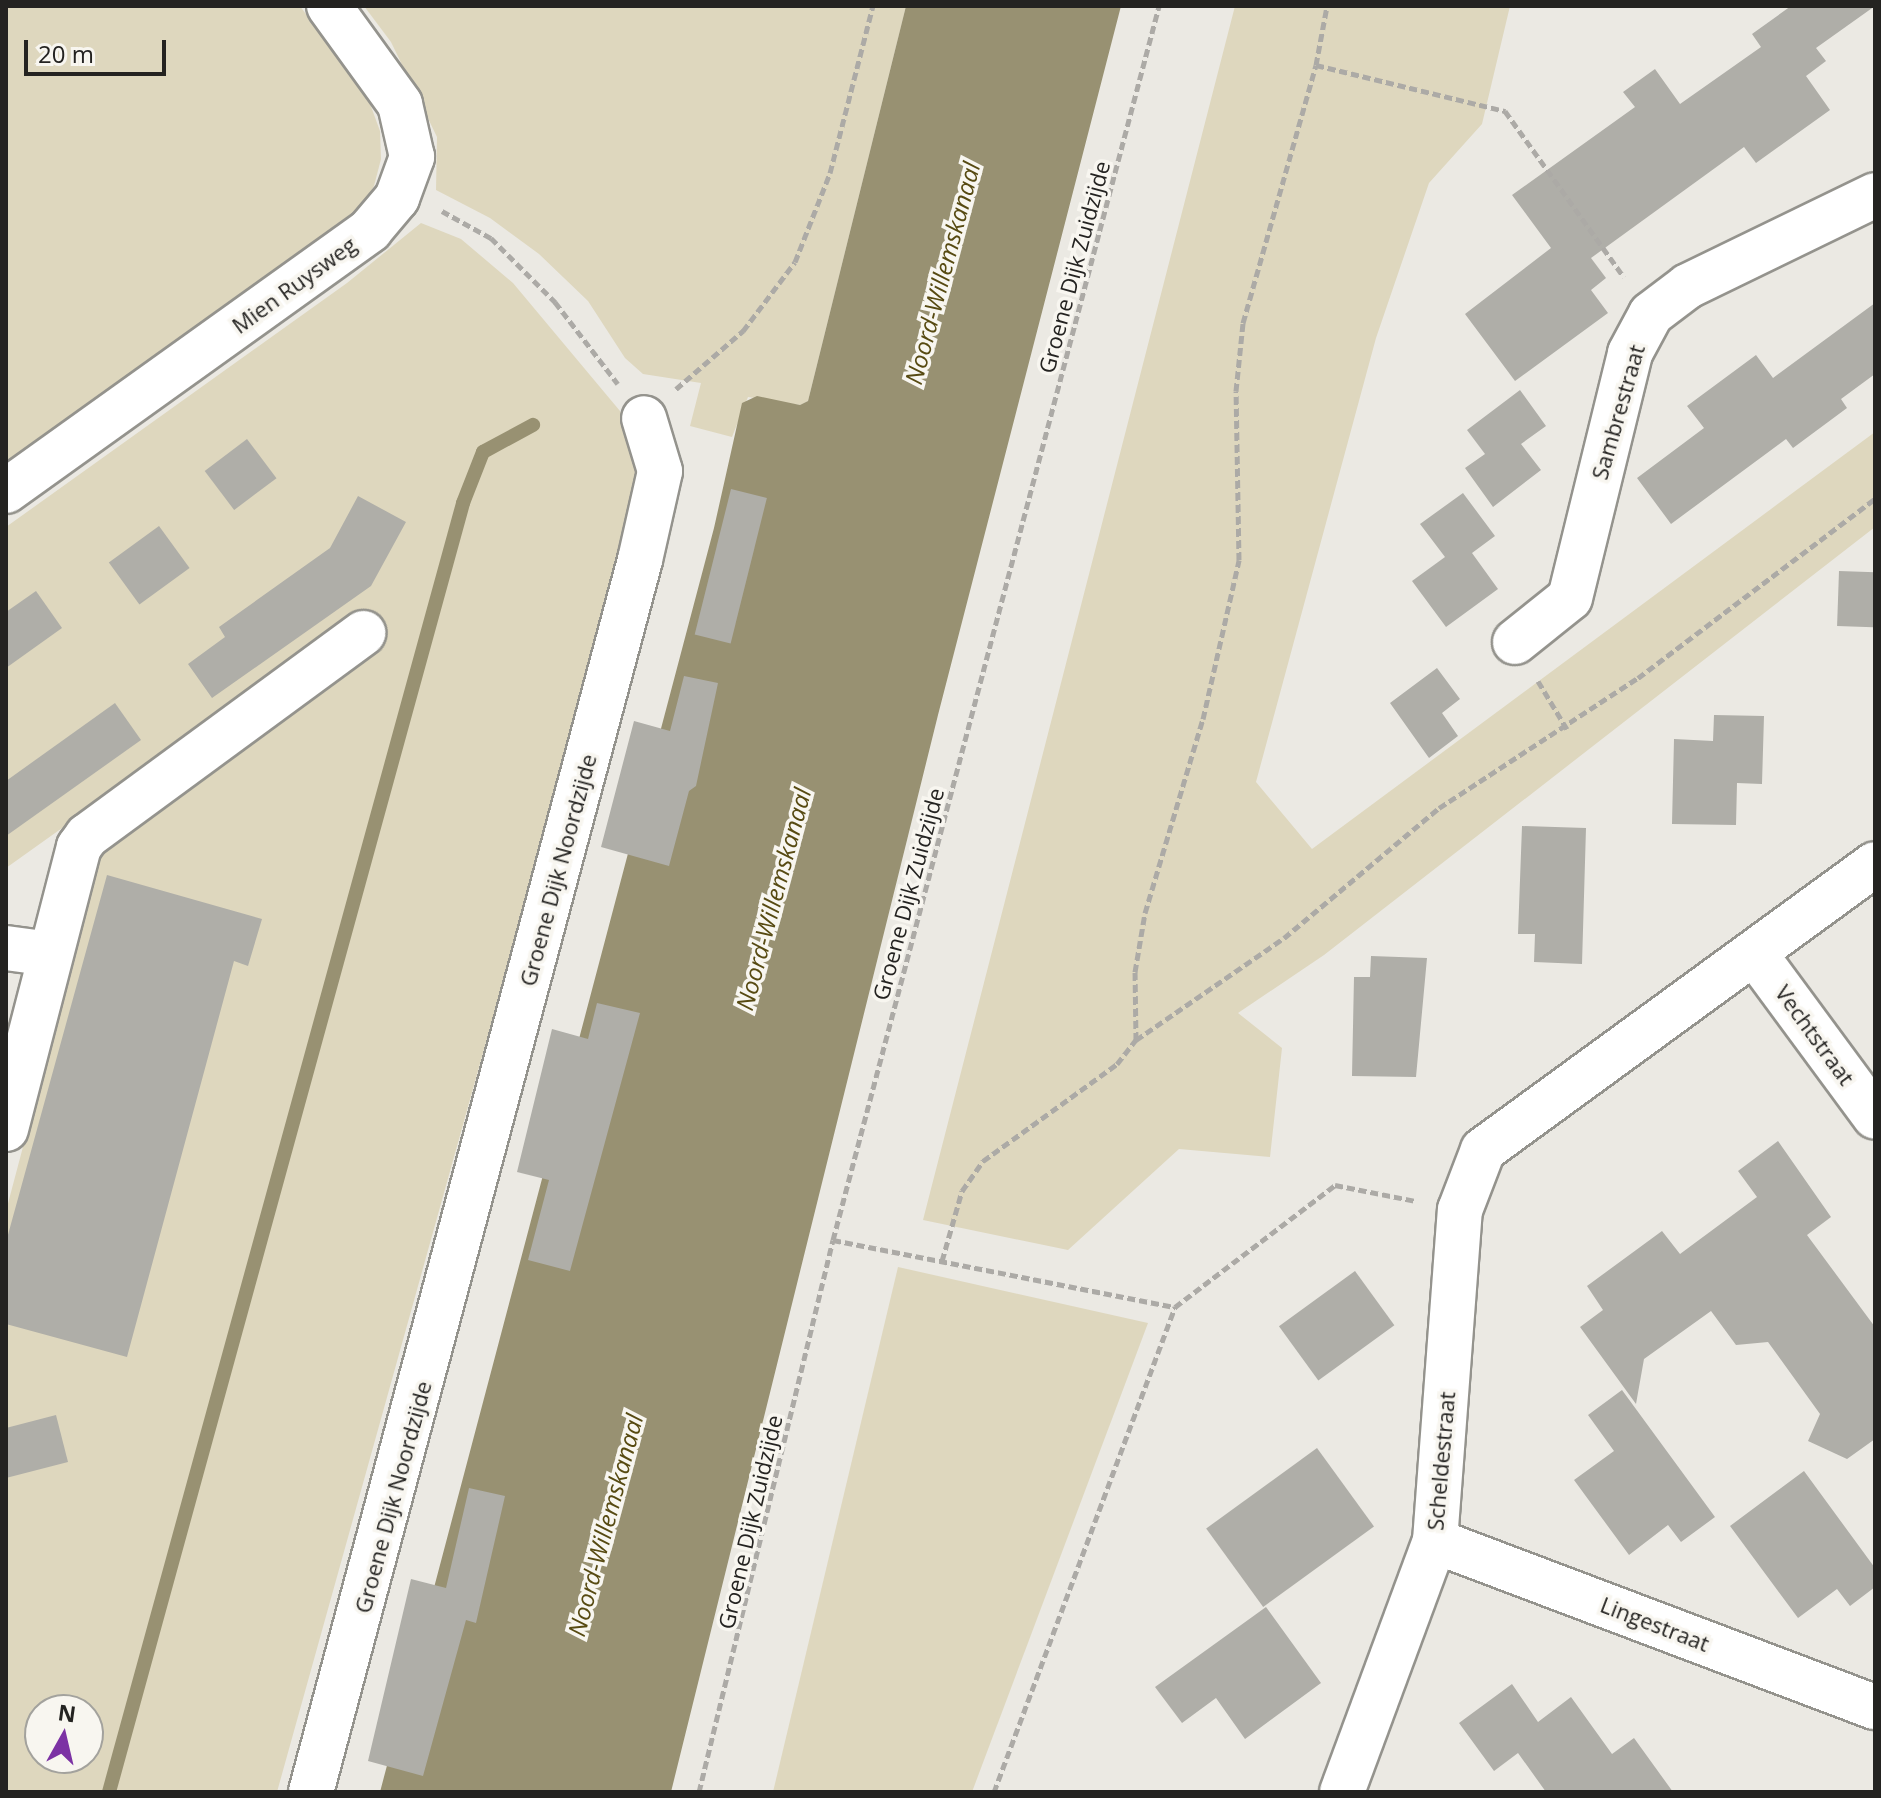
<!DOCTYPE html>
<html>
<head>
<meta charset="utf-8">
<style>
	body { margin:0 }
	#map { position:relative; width:1881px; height:1798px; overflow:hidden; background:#ebe9e3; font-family:"Open Sans",sans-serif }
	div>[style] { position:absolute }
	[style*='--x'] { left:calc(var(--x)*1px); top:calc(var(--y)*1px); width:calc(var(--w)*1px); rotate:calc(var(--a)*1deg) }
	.green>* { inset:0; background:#ded7be }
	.water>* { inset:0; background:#989172 }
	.stream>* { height:14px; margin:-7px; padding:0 7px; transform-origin:7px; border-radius:7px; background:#989172 }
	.building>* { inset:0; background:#afaea8; transform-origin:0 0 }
	.path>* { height:5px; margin-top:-2.5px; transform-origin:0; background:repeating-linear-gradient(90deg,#acaaa6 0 8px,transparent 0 12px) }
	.roads { filter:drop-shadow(2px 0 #94938d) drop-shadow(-2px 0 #94938d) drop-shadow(0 2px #94938d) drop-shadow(0 -2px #94938d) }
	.minor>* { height:44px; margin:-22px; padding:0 22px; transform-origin:22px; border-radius:22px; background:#fff }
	span { translate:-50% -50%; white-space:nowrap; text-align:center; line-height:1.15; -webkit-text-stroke:7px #f8f6f0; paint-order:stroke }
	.street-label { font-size:22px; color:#242321 }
	.water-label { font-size:24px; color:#574a12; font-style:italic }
	.frame { position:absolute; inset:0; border:8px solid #242321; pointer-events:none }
	.north { position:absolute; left:24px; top:1694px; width:80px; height:80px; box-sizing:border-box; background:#f8f6f0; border:2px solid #a3a29d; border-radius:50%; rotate:8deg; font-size:22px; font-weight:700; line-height:32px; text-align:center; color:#242321 }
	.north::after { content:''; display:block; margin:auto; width:28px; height:36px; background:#7c32a4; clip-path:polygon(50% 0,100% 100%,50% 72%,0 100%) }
	.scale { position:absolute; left:24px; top:40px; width:142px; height:36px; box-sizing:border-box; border:4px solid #242321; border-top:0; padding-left:10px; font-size:24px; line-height:28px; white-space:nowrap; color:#242321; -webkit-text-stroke:6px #f8f6f0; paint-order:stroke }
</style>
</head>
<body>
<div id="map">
	<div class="green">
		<div style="clip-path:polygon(6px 6px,300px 6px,369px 101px,380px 131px,381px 159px,374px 186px,359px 213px,6px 466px)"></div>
		<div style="clip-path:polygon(364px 6px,906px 6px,808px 401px,800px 405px,748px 397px,732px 437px,690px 426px,701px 383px,643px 374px,625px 358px,588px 301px,539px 254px,490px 218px,436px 190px,437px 137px,391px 42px)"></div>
		<div style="clip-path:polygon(1235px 6px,1510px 6px,1482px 124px,1429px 183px,1376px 338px,1256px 782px,1312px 849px,1875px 432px,1875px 527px,1324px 955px,1238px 1013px,1282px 1048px,1270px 1157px,1179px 1149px,1068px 1250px,923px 1220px)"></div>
		<div style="clip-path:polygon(evenodd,421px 223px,461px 239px,513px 283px,620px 411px,635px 437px,639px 471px,527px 895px,277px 1792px,6px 1792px,6px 1211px,100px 856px,382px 647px,361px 615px,6px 868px,6px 527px,347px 283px,421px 223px,40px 1710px,88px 1710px,88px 1758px,40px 1758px,40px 1710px)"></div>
		<div style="clip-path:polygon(898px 1267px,1148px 1323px,972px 1792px,773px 1792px)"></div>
	</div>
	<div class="water">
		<div style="clip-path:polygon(906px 6px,1121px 6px,938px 715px,671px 1792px,380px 1792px,714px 528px,742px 403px,757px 396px,800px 405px,808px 401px)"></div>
	</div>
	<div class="stream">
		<div style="--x:109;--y:1792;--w:1337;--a:-74.64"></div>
		<div style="--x:463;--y:503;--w:55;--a:-68.6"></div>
		<div style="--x:483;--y:452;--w:57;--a:-28.4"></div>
	</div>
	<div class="building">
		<div style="clip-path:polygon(1791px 6px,1875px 6px,1816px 48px,1826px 61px,1806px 76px,1830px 110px,1756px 163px,1744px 147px,1591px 258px,1606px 278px,1591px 290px,1608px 313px,1515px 381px,1465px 314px,1551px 248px,1512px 195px,1635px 107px,1623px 92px,1655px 69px,1680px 104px,1761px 47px,1752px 34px)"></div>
		<div style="clip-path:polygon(1875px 303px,1875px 374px,1841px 399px,1847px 408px,1793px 448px,1786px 439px,1671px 524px,1637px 478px,1704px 428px,1687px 406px,1756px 355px,1773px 378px)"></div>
		<div style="clip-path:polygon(1520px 390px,1546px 426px,1521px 444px,1541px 470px,1493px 507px,1465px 468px,1485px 454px,1467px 430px)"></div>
		<div style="left:247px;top:439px;width:49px;height:53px;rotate:53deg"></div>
		<div style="left:731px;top:489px;width:37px;height:150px;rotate:14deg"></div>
		<div style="clip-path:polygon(1463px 493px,1495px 536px,1472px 553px,1498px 589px,1446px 627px,1412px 581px,1445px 557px,1420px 524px)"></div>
		<div style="clip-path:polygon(358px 496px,406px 522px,371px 586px,212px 698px,188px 664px,225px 637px,219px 627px,330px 548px)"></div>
		<div style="left:159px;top:526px;width:52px;height:62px;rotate:54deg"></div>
		<div style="left:1839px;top:571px;width:36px;height:55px;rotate:2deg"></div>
		<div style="clip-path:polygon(36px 591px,62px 628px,6px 668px,6px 612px)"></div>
		<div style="clip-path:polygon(1437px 668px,1460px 699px,1442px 713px,1458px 736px,1429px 758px,1390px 703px)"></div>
		<div style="clip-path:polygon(684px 676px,718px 683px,696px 786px,689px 791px,669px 866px,601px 847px,634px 721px,670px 731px)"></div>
		<div style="clip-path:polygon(115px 703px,141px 740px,6px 836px,6px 781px)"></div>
		<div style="clip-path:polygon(1714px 715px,1764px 716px,1762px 784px,1737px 783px,1736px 825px,1672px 824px,1674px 739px,1713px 741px)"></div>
		<div style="clip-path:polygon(1522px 826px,1586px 828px,1582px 964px,1534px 962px,1535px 934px,1518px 934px)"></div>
		<div style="clip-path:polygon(107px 875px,262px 919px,248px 966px,234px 961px,127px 1357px,6px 1324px,6px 1242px)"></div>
		<div style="clip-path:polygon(1371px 956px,1427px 958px,1416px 1077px,1352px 1076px,1354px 977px,1370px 977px)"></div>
		<div style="clip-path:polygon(597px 1003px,640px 1013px,570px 1271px,528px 1260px,549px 1180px,517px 1172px,552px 1029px,588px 1039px)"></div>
		<div style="clip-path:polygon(1778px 1141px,1831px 1217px,1807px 1235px,1875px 1327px,1875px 1439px,1847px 1459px,1808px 1441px,1820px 1414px,1768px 1342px,1736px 1345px,1711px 1311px,1644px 1359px,1636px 1404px,1580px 1327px,1603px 1310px,1587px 1286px,1662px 1231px,1680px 1254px,1757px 1197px,1738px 1171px)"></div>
		<div style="left:1355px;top:1271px;width:67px;height:94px;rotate:54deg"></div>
		<div style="clip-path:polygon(1622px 1390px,1715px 1517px,1681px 1542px,1668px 1525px,1629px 1555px,1574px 1480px,1614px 1451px,1588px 1415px)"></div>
		<div style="clip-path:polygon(56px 1415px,68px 1462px,6px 1478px,6px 1428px)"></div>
		<div style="left:1317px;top:1448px;width:97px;height:137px;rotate:54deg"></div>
		<div style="clip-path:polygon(1804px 1471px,1875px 1568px,1875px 1587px,1850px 1606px,1837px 1589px,1798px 1618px,1730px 1526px)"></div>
		<div style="clip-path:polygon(469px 1488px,505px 1496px,476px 1623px,466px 1620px,423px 1776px,368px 1761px,411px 1579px,446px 1588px)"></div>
		<div style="clip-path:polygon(1266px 1607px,1321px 1683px,1245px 1739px,1216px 1698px,1182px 1723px,1155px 1687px)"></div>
		<div style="clip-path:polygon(1512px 1684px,1538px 1722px,1571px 1697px,1612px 1754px,1634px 1738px,1673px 1792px,1546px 1792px,1518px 1753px,1494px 1771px,1459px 1723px)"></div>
	</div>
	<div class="path">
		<div style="--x:1316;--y:65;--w:195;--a:13.7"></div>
		<div style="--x:1505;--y:111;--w:204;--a:54.4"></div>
		<div style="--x:442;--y:211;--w:56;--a:28.9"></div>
		<div style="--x:491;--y:238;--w:91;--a:45"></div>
		<div style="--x:555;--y:302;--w:103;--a:52.5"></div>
		<div style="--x:676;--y:389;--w:89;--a:-40.9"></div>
		<div style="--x:743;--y:331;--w:86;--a:-53"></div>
		<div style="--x:795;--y:262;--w:96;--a:-68.5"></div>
		<div style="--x:830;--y:173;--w:172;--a:-75.6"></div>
		<div style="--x:1538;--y:681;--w:56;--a:58.9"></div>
		<div style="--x:1136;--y:1040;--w:68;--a:-90.8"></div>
		<div style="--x:1135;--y:972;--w:60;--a:-80.4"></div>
		<div style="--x:1145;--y:913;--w:202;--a:-73.4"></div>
		<div style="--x:1203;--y:719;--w:163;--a:-77.2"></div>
		<div style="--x:1239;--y:560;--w:169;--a:-91"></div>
		<div style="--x:1236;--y:391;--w:68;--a:-84.1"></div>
		<div style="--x:1243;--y:323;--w:268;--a:-74.2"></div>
		<div style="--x:1316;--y:65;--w:60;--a:-79.4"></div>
		<div style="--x:833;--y:1240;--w:349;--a:11.1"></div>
		<div style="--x:942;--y:1261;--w:73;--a:-74.1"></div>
		<div style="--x:962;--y:1191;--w:37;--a:-55"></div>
		<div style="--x:983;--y:1161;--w:165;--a:-35.9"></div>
		<div style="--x:1117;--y:1064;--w:31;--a:-52"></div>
		<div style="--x:1136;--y:1040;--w:180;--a:-34.6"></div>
		<div style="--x:1284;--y:938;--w:202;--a:-40"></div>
		<div style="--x:1439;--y:808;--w:238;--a:-33.2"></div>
		<div style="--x:1638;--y:678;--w:297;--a:-37.1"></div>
		<div style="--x:699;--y:1792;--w:568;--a:-76.36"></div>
		<div style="--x:833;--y:1240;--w:1276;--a:-75.2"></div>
		<div style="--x:994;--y:1792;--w:518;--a:-69.53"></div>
		<div style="--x:1175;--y:1307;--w:201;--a:-37.3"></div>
		<div style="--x:1335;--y:1185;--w:83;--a:11.2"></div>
	</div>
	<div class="roads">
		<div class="minor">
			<div style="--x:6;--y:491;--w:448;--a:-35.6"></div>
			<div style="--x:370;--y:230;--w:42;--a:-49.8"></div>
			<div style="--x:397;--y:198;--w:44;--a:-69.9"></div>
			<div style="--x:412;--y:157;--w:54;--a:-102.8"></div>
			<div style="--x:400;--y:104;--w:121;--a:-125.9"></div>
			<div style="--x:1515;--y:642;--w:70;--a:-38.7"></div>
			<div style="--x:1570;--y:598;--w:252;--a:-76.2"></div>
			<div style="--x:1630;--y:353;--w:44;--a:-61.7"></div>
			<div style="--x:1651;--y:314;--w:46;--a:-37.1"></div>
			<div style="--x:1688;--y:286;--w:208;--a:-25.9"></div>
			<div style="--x:6;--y:948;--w:45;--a:7.6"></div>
			<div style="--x:1755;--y:954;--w:202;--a:53.6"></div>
			<div style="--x:6;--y:1129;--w:291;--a:-75.5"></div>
			<div style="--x:79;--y:847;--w:14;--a:-54"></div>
			<div style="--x:87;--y:836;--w:343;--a:-36.3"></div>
			<div style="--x:1435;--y:1541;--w:470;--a:20.7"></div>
			<div style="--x:311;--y:1792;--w:1275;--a:-75.05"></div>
			<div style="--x:640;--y:560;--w:91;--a:-77.3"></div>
			<div style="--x:660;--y:471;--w:55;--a:-106.8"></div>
			<div style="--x:1342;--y:1792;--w:268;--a:-69.7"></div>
			<div style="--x:1435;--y:1541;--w:332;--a:-85.7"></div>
			<div style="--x:1460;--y:1210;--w:64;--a:-69"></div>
			<div style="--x:1483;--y:1150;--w:485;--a:-36.1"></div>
		</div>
	</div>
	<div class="street-label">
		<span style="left:1074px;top:267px;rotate:-75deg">Groene Dijk Zuidzijde</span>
		<span style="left:294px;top:285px;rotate:-36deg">Mien Ruysweg</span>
		<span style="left:1618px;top:412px;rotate:-74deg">Sambrestraat</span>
		<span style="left:558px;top:870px;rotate:-75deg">Groene Dijk Noordzijde</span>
		<span style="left:908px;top:894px;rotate:-75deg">Groene Dijk Zuidzijde</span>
		<span style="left:1815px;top:1035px;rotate:54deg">Vechtstraat</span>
		<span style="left:1441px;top:1461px;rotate:-85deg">Scheldestraat</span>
		<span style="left:393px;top:1497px;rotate:-75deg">Groene Dijk Noordzijde</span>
		<span style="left:750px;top:1522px;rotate:-77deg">Groene Dijk Zuidzijde</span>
		<span style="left:1655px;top:1624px;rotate:21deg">Lingestraat</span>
	</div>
	<div class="water-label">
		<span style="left:942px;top:273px;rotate:-75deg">Noord-Willemskanaal</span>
		<span style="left:773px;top:899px;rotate:-75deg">Noord-Willemskanaal</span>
		<span style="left:605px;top:1525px;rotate:-75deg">Noord-Willemskanaal</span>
	</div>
	<div class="frame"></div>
	<div class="north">N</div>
	<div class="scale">20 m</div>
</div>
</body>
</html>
